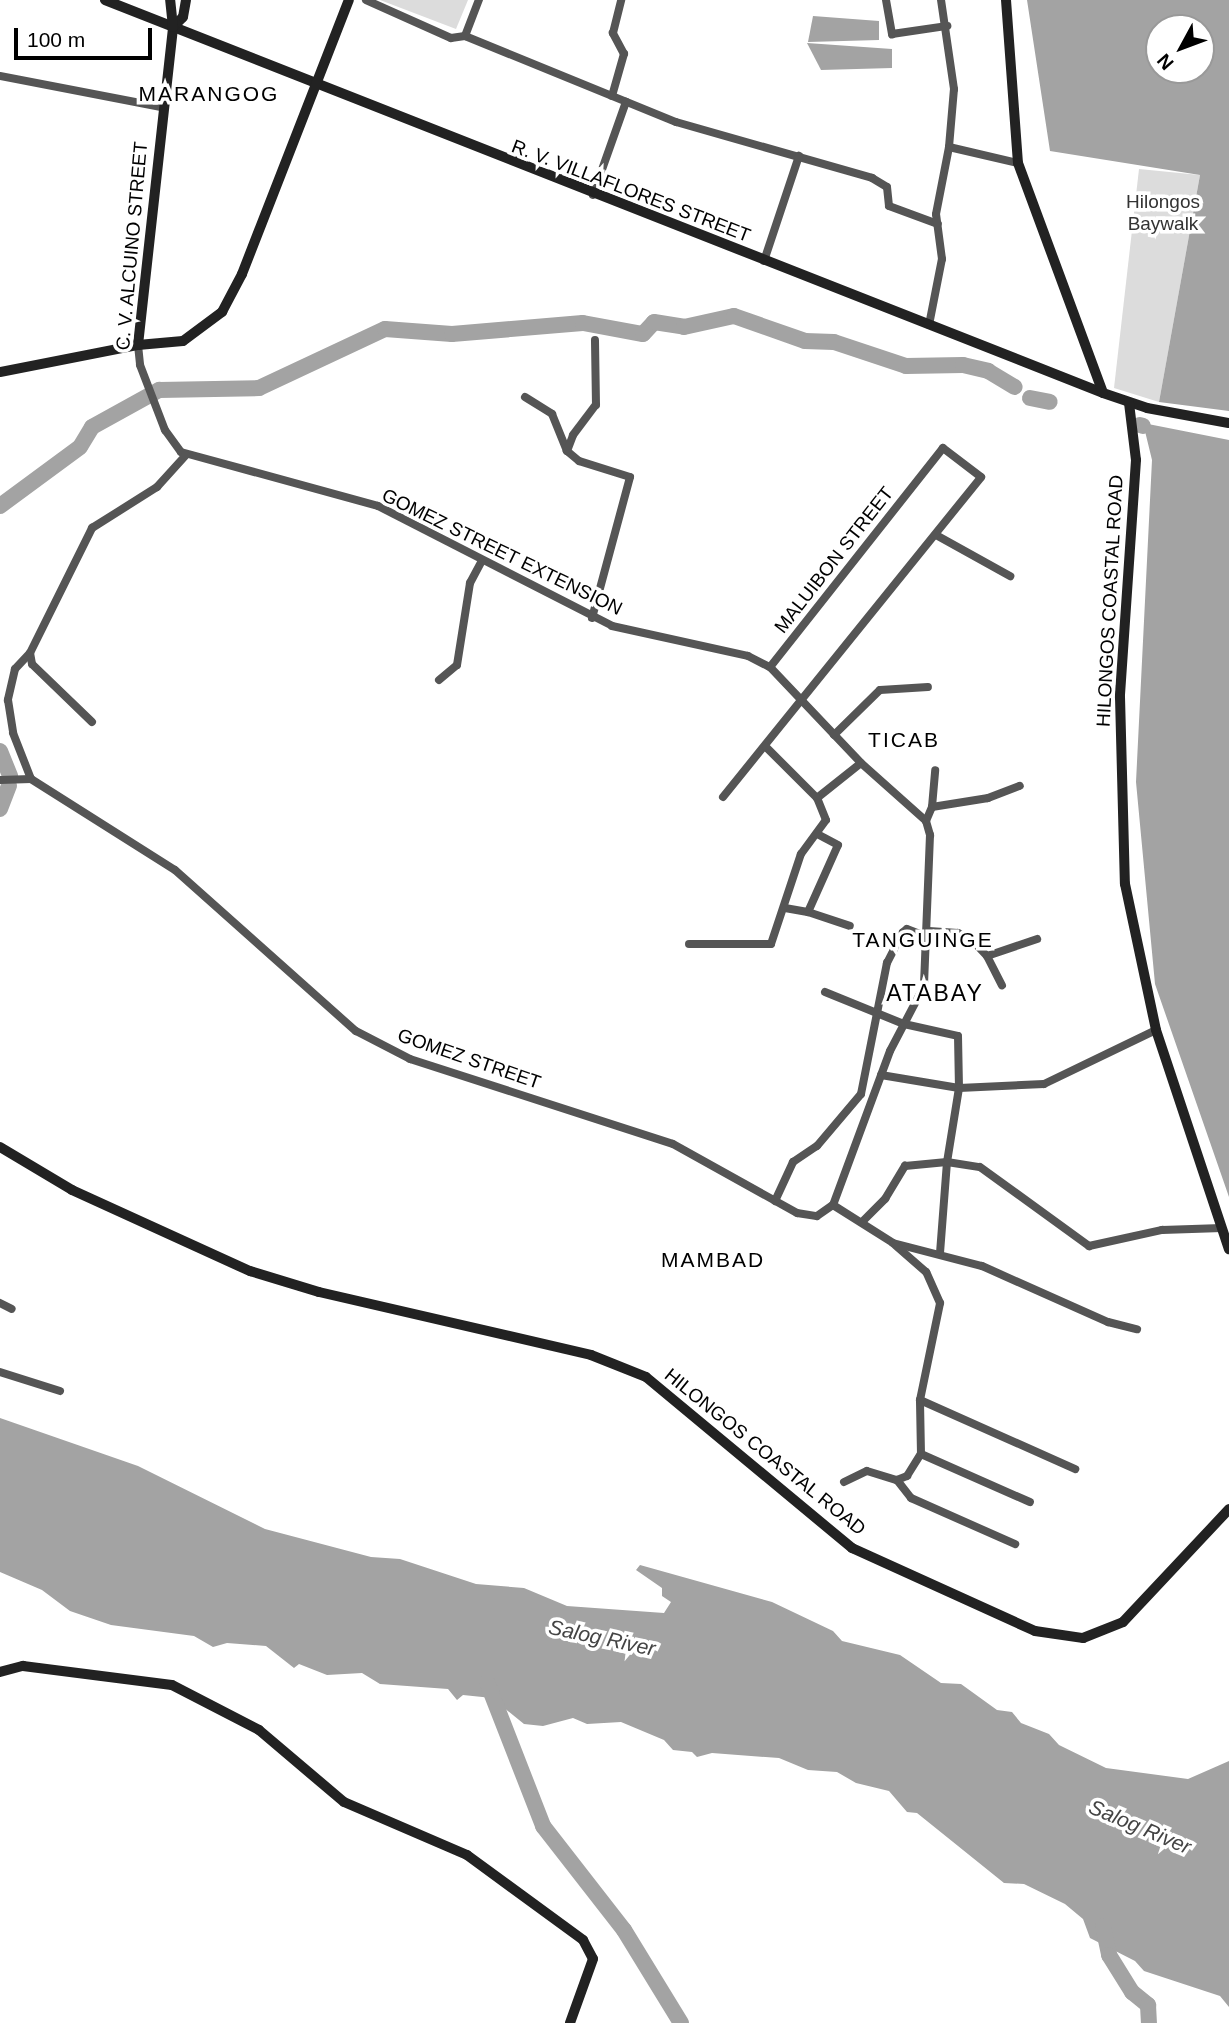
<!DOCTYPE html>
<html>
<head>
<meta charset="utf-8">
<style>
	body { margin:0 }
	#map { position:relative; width:1229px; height:2023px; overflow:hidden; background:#fff; font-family:Arial,sans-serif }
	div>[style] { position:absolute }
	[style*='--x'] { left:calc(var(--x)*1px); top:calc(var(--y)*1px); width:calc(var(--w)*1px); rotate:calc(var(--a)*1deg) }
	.green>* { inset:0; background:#dcdcdc }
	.water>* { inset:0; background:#a3a3a3 }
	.river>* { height:16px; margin:-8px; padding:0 8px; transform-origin:8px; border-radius:8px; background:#a3a3a3 }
	.street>* { height:8px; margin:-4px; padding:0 4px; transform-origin:4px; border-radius:4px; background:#555 }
	.secondary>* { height:10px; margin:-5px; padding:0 5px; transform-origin:5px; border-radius:5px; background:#222 }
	span { translate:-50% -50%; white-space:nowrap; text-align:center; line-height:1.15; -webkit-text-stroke:7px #fff; paint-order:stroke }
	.street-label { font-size:19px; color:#000 }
	.park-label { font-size:19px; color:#333 }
	.neighbourhood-label { font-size:21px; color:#000; letter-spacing:2px }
	.water-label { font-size:21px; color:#444; font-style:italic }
	.quarter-label { font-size:23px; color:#000; letter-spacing:2px }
	.north { position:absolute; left:1145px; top:14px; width:70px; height:70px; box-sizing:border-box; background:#fff; border:2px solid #999; border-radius:50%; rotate:229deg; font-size:19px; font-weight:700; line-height:28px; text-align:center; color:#000 }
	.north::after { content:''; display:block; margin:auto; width:24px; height:32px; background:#000; clip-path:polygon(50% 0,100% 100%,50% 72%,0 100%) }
	.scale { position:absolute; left:14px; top:28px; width:138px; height:32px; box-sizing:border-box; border:4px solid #000; border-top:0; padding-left:9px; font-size:21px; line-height:24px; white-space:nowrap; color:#000; -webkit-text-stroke:5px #fff; paint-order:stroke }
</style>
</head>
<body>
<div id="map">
	<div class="green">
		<div style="clip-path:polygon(380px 0,468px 0,456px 29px)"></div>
		<div style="clip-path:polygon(1139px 169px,1200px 175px,1159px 402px,1114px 388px)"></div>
	</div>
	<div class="water">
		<div style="clip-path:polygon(evenodd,1027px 0,1229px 0,1229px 411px,1159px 402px,1200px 175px,1050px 151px,1027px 0,1159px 28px,1201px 28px,1201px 70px,1159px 70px,1159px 28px)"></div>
		<div style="clip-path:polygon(813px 16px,879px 21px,879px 40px,808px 42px)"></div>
		<div style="clip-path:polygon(807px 43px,892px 49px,892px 68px,821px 70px)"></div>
		<div style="clip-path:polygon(1143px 423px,1229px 440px,1229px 1197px,1155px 984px,1136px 782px,1152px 460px)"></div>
		<div style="clip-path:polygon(0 1418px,138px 1466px,265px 1529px,371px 1557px,400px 1559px,476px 1584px,524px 1588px,567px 1606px,664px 1613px,671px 1602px,662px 1596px,662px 1588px,636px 1570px,640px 1565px,772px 1602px,833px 1631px,842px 1641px,900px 1655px,941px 1683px,961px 1684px,997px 1710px,1012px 1712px,1021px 1723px,1049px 1734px,1059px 1745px,1106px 1768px,1188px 1779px,1229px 1761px,1229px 2007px,1220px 1996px,1144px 1971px,1135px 1961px,1090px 1938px,1083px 1919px,1065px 1904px,1024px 1884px,1004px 1883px,917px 1813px,907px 1812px,889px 1791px,856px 1783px,837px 1772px,808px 1770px,779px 1758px,712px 1753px,697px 1757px,692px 1752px,673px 1750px,664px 1740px,621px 1722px,587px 1724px,573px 1718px,543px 1726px,524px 1724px,492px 1698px,463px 1695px,457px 1700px,448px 1689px,380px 1684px,362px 1673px,327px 1675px,299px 1664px,294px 1668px,266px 1646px,227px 1643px,213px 1647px,194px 1636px,111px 1625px,70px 1611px,42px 1590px,0 1572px)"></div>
	</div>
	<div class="river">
		<div style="--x:1030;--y:398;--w:20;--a:11"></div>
		<div style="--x:1140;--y:425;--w:3;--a:18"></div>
		<div style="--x:0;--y:506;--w:99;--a:-36.4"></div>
		<div style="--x:80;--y:447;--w:23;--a:-59"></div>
		<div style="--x:92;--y:427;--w:77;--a:-28.9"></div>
		<div style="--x:159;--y:390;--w:100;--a:-1.1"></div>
		<div style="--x:259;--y:388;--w:139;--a:-25.1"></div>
		<div style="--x:385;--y:329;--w:67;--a:4.3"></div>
		<div style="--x:452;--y:334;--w:131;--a:-4.8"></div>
		<div style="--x:583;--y:323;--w:61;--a:10.4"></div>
		<div style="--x:643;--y:334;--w:16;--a:-47"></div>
		<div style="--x:654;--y:322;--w:30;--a:9"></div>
		<div style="--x:684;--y:327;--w:51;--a:-12.4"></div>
		<div style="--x:734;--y:316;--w:75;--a:19.4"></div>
		<div style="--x:805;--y:341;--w:29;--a:2"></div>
		<div style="--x:834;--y:342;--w:76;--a:18.4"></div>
		<div style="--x:906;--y:366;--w:57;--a:-1"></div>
		<div style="--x:963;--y:365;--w:26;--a:13"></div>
		<div style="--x:988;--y:371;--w:31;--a:31"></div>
		<div style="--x:0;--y:751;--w:27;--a:68"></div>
		<div style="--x:0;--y:809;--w:25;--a:-69"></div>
		<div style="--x:487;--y:1682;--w:155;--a:68.7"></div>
		<div style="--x:543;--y:1826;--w:132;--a:52.1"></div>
		<div style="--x:624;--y:1930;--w:109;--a:58.5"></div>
		<div style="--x:1103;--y:1926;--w:30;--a:78"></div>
		<div style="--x:1109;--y:1955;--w:44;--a:58.1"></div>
		<div style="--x:1132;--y:1992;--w:21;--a:39"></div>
		<div style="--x:1148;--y:2005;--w:18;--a:87"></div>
	</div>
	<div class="street">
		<div style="--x:366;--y:0;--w:93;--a:24.1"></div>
		<div style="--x:451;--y:38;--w:14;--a:-8"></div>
		<div style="--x:465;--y:36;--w:228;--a:22.2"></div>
		<div style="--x:676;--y:122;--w:204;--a:15.9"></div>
		<div style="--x:872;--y:178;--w:17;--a:31"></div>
		<div style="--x:887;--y:187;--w:19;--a:84"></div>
		<div style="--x:889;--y:206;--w:52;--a:20.2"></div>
		<div style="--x:886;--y:0;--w:35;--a:80"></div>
		<div style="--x:892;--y:34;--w:56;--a:-8.3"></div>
		<div style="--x:465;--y:36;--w:39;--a:-69"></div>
		<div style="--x:0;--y:76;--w:164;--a:10.9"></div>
		<div style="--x:612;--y:96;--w:44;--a:-74.1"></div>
		<div style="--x:624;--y:54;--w:24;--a:-118"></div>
		<div style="--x:613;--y:33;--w:34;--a:-76"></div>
		<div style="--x:949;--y:147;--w:71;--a:13.1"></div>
		<div style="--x:593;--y:195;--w:99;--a:-70.5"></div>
		<div style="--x:764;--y:261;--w:111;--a:-71.6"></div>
		<div style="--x:929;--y:325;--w:67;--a:-78.9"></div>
		<div style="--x:942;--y:259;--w:45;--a:-97.6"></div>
		<div style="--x:936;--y:214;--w:68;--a:-79"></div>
		<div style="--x:949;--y:147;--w:58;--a:-85.1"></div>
		<div style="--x:954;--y:89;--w:90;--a:-98.3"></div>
		<div style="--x:138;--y:345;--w:20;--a:84"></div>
		<div style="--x:140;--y:365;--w:70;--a:69"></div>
		<div style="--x:165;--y:430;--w:27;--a:54"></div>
		<div style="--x:181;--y:452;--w:204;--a:15.3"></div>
		<div style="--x:378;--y:506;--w:263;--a:27.1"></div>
		<div style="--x:612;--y:626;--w:139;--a:12.4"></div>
		<div style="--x:748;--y:656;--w:25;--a:27"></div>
		<div style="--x:770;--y:667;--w:132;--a:46.5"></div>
		<div style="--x:861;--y:763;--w:87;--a:41.7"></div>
		<div style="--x:926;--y:821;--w:15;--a:74"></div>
		<div style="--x:930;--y:835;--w:151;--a:92.3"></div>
		<div style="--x:924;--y:986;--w:73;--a:117.6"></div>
		<div style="--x:890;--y:1051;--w:164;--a:110.3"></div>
		<div style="--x:525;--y:397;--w:32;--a:32"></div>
		<div style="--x:552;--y:414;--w:40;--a:68"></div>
		<div style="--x:936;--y:535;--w:85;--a:29"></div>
		<div style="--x:592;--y:618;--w:146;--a:-74.9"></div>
		<div style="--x:630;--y:477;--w:53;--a:-162.6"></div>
		<div style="--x:579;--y:461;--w:16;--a:-140"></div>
		<div style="--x:567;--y:451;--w:17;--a:-69"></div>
		<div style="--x:573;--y:435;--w:38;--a:-53"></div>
		<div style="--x:596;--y:405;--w:65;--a:-90.9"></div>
		<div style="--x:30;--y:653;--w:22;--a:133"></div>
		<div style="--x:15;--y:669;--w:32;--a:103"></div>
		<div style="--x:8;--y:700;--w:33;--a:81"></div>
		<div style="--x:13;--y:733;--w:49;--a:68.6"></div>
		<div style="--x:439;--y:680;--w:23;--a:-40"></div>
		<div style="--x:457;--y:665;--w:83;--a:-81"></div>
		<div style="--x:470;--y:583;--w:24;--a:-62"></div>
		<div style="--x:92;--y:722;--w:83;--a:-136"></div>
		<div style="--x:32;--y:664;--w:11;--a:-100"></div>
		<div style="--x:30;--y:653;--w:140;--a:-63.6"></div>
		<div style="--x:92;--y:528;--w:77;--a:-32.2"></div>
		<div style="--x:157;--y:487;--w:43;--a:-47.8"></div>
		<div style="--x:834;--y:735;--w:64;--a:-44.4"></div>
		<div style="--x:880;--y:690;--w:48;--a:-3.6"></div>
		<div style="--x:31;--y:779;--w:170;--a:32.3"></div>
		<div style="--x:175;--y:870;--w:242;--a:41.7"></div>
		<div style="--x:356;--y:1031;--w:61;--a:27.4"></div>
		<div style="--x:410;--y:1059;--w:276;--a:17.9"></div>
		<div style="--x:673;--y:1144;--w:142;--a:29.1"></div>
		<div style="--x:797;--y:1213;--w:20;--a:9"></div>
		<div style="--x:817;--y:1216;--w:19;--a:-35"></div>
		<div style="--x:0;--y:780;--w:31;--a:-2"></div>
		<div style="--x:723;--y:797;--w:411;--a:-51.1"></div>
		<div style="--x:981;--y:477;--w:48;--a:-142.7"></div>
		<div style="--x:943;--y:448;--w:279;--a:128.3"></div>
		<div style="--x:817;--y:798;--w:56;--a:-38.5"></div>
		<div style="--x:932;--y:807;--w:37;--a:-85"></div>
		<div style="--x:926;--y:821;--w:15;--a:-67"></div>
		<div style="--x:932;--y:807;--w:57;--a:-9.1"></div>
		<div style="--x:988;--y:798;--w:34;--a:-21"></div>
		<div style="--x:785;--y:908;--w:23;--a:10"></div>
		<div style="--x:808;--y:912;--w:73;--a:-65.9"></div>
		<div style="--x:838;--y:845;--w:24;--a:-152"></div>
		<div style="--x:808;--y:912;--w:44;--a:18.4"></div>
		<div style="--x:929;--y:931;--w:29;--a:4"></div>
		<div style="--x:958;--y:933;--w:17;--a:28"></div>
		<div style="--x:973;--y:941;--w:21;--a:47"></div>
		<div style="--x:987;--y:956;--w:33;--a:63"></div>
		<div style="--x:689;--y:944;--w:82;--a:0"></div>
		<div style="--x:771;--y:944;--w:95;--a:-71.6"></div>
		<div style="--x:801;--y:854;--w:42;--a:-53.7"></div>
		<div style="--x:826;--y:820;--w:24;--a:-112"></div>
		<div style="--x:817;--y:798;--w:72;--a:-135"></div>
		<div style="--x:987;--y:956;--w:53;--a:-18.8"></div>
		<div style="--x:825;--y:992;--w:85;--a:22.1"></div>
		<div style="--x:904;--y:1024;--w:55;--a:12.5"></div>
		<div style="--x:958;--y:1036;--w:52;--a:88.9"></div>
		<div style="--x:959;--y:1088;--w:85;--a:-2.7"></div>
		<div style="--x:1044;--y:1084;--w:124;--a:-25.7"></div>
		<div style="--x:881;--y:1075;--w:79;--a:9.5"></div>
		<div style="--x:959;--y:1088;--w:75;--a:99.2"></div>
		<div style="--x:947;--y:1162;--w:90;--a:94.4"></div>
		<div style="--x:775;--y:1201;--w:43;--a:-65.2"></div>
		<div style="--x:793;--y:1162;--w:29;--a:-34"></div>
		<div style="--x:817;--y:1146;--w:68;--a:-49.8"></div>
		<div style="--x:861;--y:1094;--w:134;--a:-78.8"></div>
		<div style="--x:887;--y:963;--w:34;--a:-63"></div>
		<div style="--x:902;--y:933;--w:6;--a:-39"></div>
		<div style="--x:907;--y:929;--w:22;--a:21"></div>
		<div style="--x:833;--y:1205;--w:71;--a:32.3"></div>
		<div style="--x:893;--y:1243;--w:92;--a:14.5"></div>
		<div style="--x:982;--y:1266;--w:138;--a:24"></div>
		<div style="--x:1108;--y:1322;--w:30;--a:14"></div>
		<div style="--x:862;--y:1222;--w:33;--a:-45"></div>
		<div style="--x:885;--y:1199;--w:39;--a:-59"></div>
		<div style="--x:905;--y:1166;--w:42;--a:-5.4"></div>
		<div style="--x:947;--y:1162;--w:33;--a:9"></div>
		<div style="--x:980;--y:1167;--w:135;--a:35.9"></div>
		<div style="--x:1089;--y:1246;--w:75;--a:-12.4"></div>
		<div style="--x:1162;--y:1230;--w:60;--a:-1.9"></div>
		<div style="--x:0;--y:1303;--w:13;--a:27"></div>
		<div style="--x:0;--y:1372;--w:63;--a:17.6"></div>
		<div style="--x:920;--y:1400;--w:170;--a:24"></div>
		<div style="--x:921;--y:1454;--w:119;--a:23.8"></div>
		<div style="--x:897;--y:1480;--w:23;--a:52"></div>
		<div style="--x:911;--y:1498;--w:114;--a:23.9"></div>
		<div style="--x:844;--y:1482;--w:25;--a:-26"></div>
		<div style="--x:867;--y:1471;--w:31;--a:17"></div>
		<div style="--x:897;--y:1480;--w:11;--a:-22"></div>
		<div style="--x:907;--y:1476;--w:26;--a:-58"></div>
		<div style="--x:921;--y:1454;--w:54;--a:-91.1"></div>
		<div style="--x:920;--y:1400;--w:99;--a:-78.3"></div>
		<div style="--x:940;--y:1303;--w:34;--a:-114"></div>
		<div style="--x:926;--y:1272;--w:41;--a:-138.9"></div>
	</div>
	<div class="secondary">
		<div style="--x:105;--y:0;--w:1073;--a:21.49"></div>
		<div style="--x:1103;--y:393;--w:46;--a:18.8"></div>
		<div style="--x:1147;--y:408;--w:83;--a:10.4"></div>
		<div style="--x:1006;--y:0;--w:163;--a:85.8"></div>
		<div style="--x:1018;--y:163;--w:245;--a:69.7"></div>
		<div style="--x:173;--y:27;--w:14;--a:-45"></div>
		<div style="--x:183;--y:17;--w:17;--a:-80"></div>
		<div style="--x:138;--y:345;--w:320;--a:-83.7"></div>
		<div style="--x:173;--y:27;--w:27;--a:-96"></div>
		<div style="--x:0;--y:372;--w:141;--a:-11.1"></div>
		<div style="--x:138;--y:345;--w:45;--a:-5.1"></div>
		<div style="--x:183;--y:341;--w:49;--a:-36.6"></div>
		<div style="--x:222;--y:312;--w:43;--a:-62.2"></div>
		<div style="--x:242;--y:274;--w:294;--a:-68.7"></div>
		<div style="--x:1129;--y:403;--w:57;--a:83"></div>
		<div style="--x:1136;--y:460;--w:238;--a:93.9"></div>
		<div style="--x:1120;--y:697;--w:187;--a:88.5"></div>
		<div style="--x:1125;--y:884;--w:149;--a:78"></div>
		<div style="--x:1156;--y:1030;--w:231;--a:71.6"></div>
		<div style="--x:0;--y:1147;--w:84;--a:30.8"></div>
		<div style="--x:72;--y:1190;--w:196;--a:24.5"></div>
		<div style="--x:250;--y:1271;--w:72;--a:16.9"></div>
		<div style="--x:319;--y:1292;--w:279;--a:13"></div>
		<div style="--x:591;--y:1355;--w:59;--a:21.8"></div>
		<div style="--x:646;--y:1377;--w:268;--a:39.7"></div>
		<div style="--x:852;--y:1548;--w:201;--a:24.4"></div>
		<div style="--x:1035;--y:1631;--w:49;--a:8.3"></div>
		<div style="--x:1083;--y:1638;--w:43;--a:-21.8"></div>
		<div style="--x:1123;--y:1622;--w:155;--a:-46.8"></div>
		<div style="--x:0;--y:1672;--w:24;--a:-15"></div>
		<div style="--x:23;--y:1666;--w:150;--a:7.3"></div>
		<div style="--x:172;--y:1685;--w:98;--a:27.3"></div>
		<div style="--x:259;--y:1730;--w:111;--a:40.3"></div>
		<div style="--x:344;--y:1802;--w:134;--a:23.3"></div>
		<div style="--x:467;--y:1855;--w:144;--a:36.2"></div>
		<div style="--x:583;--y:1940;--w:21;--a:62"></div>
		<div style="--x:593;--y:1959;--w:68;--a:109.8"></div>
	</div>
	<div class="street-label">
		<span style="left:631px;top:191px;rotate:21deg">R. V. VILLAFLORES STREET</span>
		<span style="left:132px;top:246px;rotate:-85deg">C. V. ALCUINO STREET</span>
		<span style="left:502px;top:552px;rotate:26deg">GOMEZ STREET EXTENSION</span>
		<span style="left:834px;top:560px;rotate:-52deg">MALUIBON STREET</span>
		<span style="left:1110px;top:601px;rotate:-87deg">HILONGOS COASTAL ROAD</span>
		<span style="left:469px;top:1059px;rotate:19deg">GOMEZ STREET</span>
		<span style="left:765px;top:1452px;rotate:39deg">HILONGOS COASTAL ROAD</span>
	</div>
	<div class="park-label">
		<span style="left:1163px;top:213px">Hilongos<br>Baywalk</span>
	</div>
	<div class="neighbourhood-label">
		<span style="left:209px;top:94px">MARANGOG</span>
		<span style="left:904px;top:740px">TICAB</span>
		<span style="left:923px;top:940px">TANGUINGE</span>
		<span style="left:713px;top:1260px">MAMBAD</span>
	</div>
	<div class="water-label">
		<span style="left:602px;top:1638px;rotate:12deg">Salog River</span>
		<span style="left:1140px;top:1827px;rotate:23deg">Salog River</span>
	</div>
	<div class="quarter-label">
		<span style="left:935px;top:993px">ATABAY</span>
	</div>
	<div class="north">N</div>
	<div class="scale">100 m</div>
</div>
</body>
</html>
